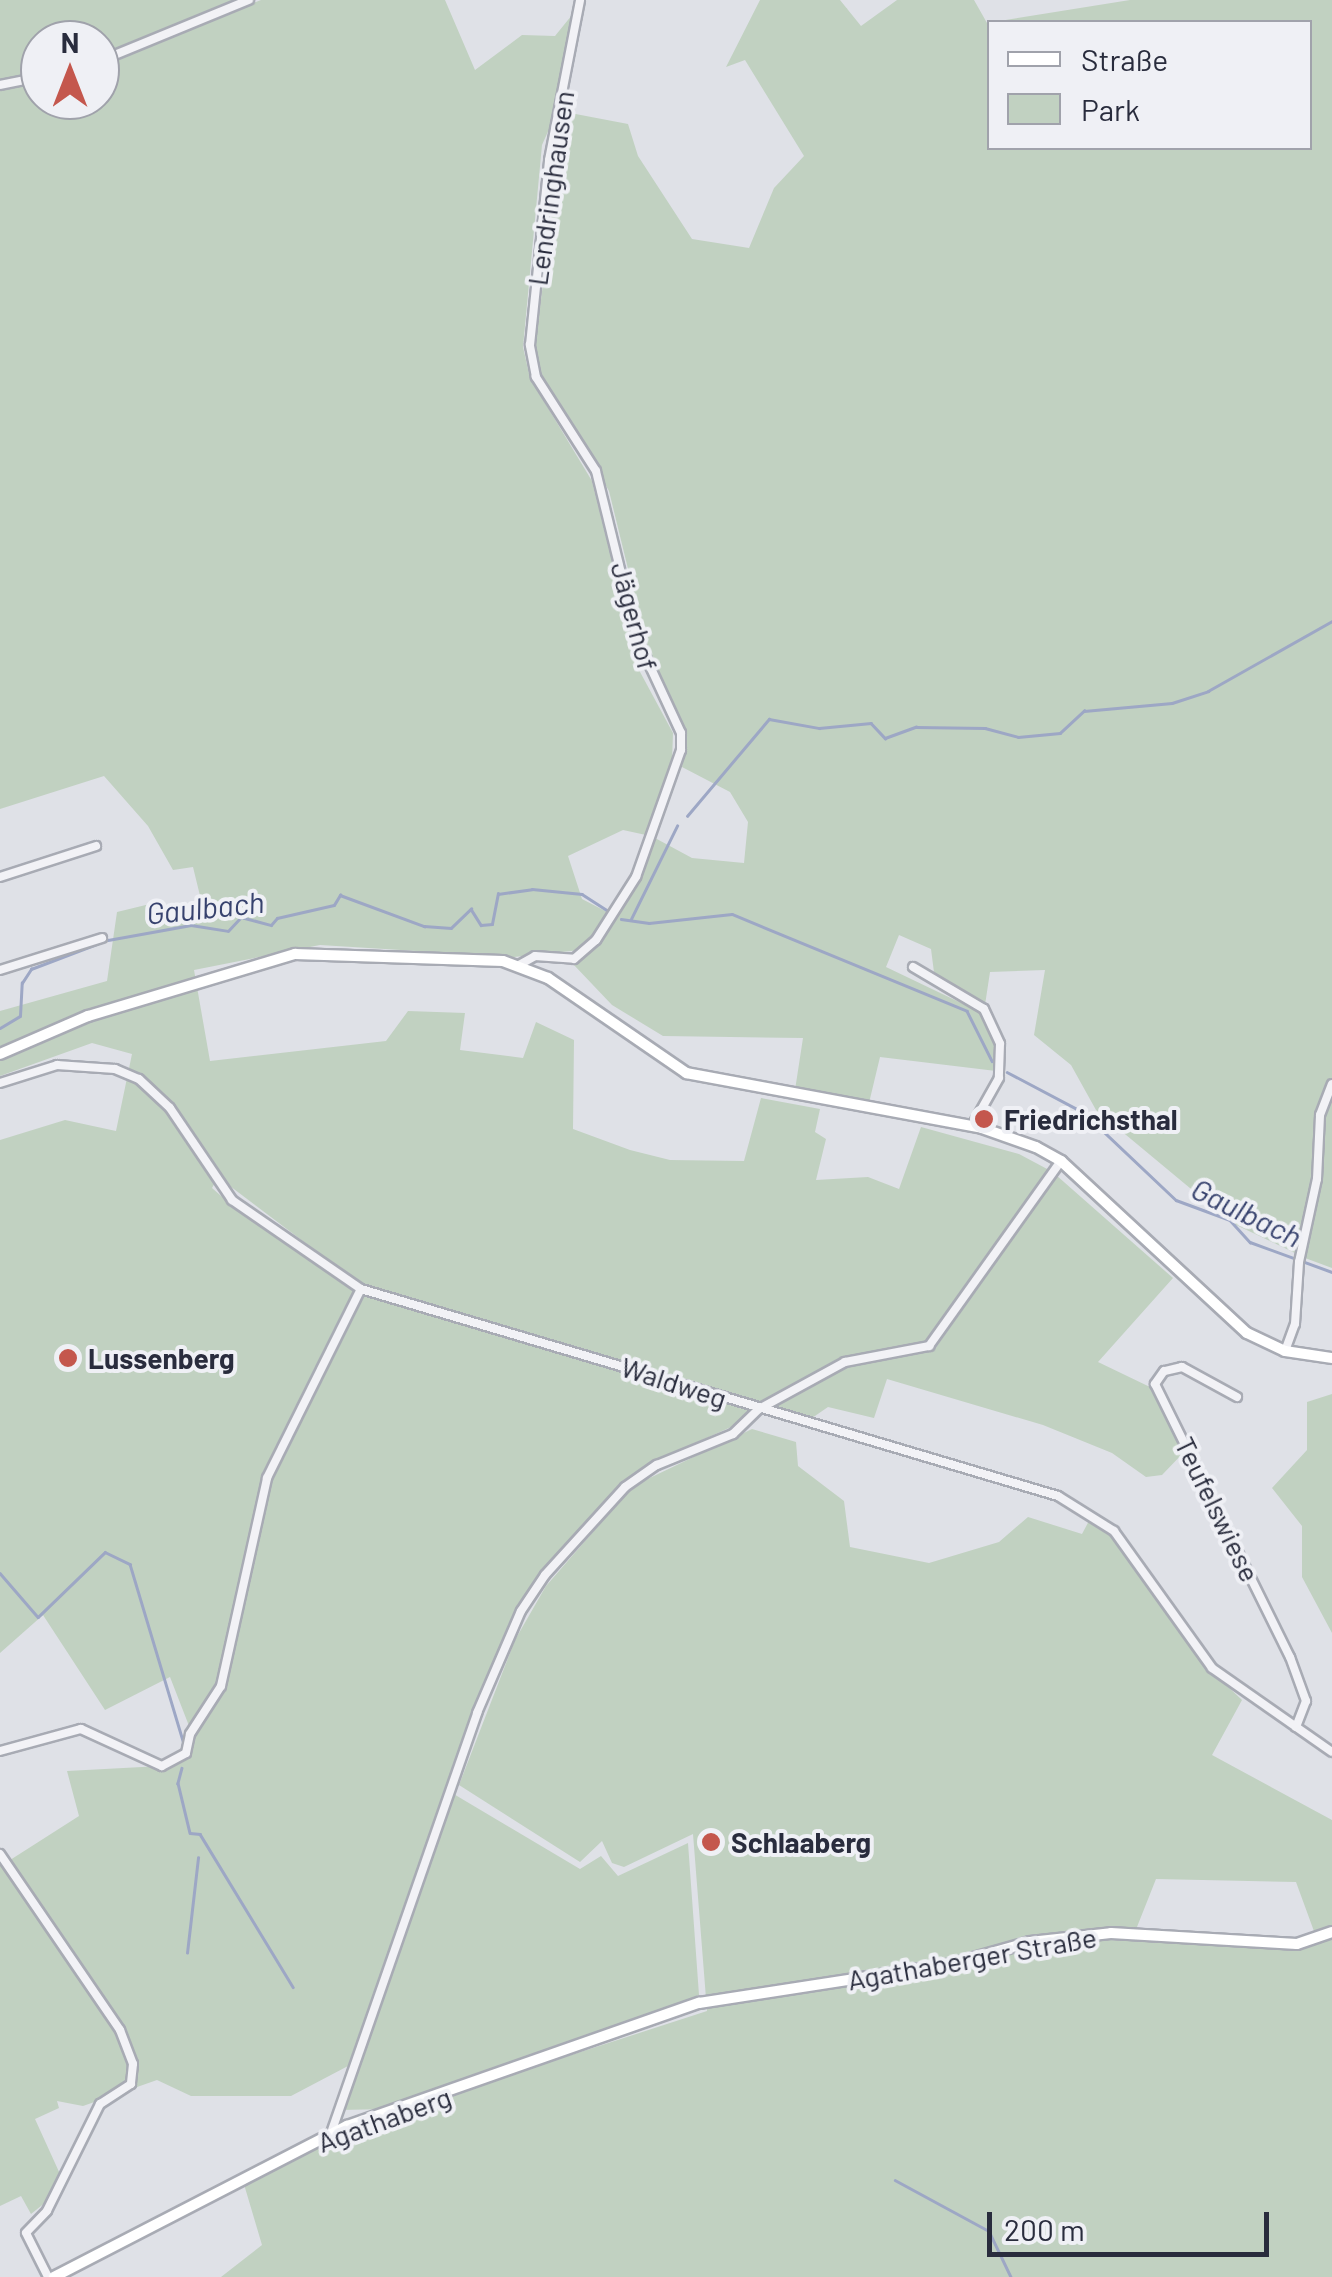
<!DOCTYPE html>
<html>
<head>
<meta charset="utf-8">
<style>
	body { margin:0 }
	#map { position:relative; width:1332px; height:2277px; overflow:hidden; background:#dfe1e7; font-family:Barlow,sans-serif }
	div>[style] { position:absolute }
	[style*='--x'] { left:calc(var(--x)*1px); top:calc(var(--y)*1px); width:calc(var(--w)*1px); rotate:calc(var(--a)*1deg) }
	.green>* { inset:0; background:#c1d1c1 }
	.stream>* { height:2.5px; margin:-1.25px; padding:0 1.25px; transform-origin:1.25px; border-radius:1.25px; background:#9da7c5 }
	.roads { filter:drop-shadow(2px 0 #a8abb4) drop-shadow(-2px 0 #a8abb4) drop-shadow(0 2px #a8abb4) drop-shadow(0 -2px #a8abb4) }
	.street>* { height:8px; margin:-4px; padding:0 4px; transform-origin:4px; border-radius:4px; background:#f2f2f6 }
	.secondary>* { height:10px; margin:-5px; padding:0 5px; transform-origin:5px; border-radius:5px; background:#fff }
	.dots>* { width:28px; height:28px; translate:-50% -50%; box-sizing:border-box; border:5px solid #eff0f5; border-radius:50% }
	span { translate:-50% -50%; white-space:nowrap; text-align:center; line-height:1.15; -webkit-text-stroke:8px #eff0f5; paint-order:stroke }
	.street-label { font-size:28px; color:#292c3d }
	.poi-label { font-size:28px; color:#292c3d; font-weight:700 }
	.left { translate:0 -50%; text-align:left }
	.water-label { font-size:30px; color:#37426e; font-style:italic }
	.legend { position:absolute; left:987px; top:20px; width:325px; height:130px; box-sizing:border-box; background:#eff0f5; border:2px solid #a0a2ab; margin:0; padding:12px 18px; list-style:none; font-size:30px; color:#292c3d }
	.legend li { display:flex; align-items:center; gap:20px; height:50px }
	.legend b { width:50px; border:2px solid #a0a2ab }
	.north { position:absolute; left:20px; top:20px; width:100px; height:100px; box-sizing:border-box; background:#eff0f5; border:2px solid #a0a2ab; border-radius:50%; rotate:0deg; font-size:28px; font-weight:700; line-height:40px; text-align:center; color:#292c3d }
	.north::after { content:''; display:block; margin:auto; width:35px; height:45px; background:#c4574d; clip-path:polygon(50% 0,100% 100%,50% 72%,0 100%) }
	.scale { position:absolute; left:987px; top:2212px; width:282px; height:45px; box-sizing:border-box; border:5px solid #292c3d; border-top:0; padding-left:12px; font-size:30px; line-height:35px; white-space:nowrap; color:#292c3d; -webkit-text-stroke:8px #eff0f5; paint-order:stroke }
</style>
</head>
<body>
<div id="map">
	<div class="green">
		<div style="clip-path:polygon(0 0,237px 0,100px 58px,100px 40px,40px 40px,40px 73px,0 80px)"></div>
		<div style="clip-path:polygon(261px 0,445px 0,475px 70px,522px 35px,555px 36px,572px 15px,554px 118px,542px 145px,523px 347px,530px 378px,592px 481px,639px 670px,673px 733px,672px 762px,646px 835px,623px 830px,568px 856px,582px 899px,611px 914px,581px 950px,514px 957px,320px 945px,194px 970px,210px 1061px,386px 1041px,408px 1011px,465px 1013px,460px 1050px,523px 1058px,536px 1022px,574px 1040px,573px 1129px,630px 1150px,670px 1160px,744px 1161px,761px 1098px,820px 1109px,815px 1132px,826px 1139px,816px 1180px,868px 1177px,899px 1189px,921px 1127px,1019px 1154px,1049px 1170px,932px 1340px,844px 1358px,759px 1405px,361px 1285px,218px 1177px,212px 1188px,228px 1202px,356px 1291px,264px 1479px,226px 1662px,191px 1731px,170px 1677px,105px 1710px,43px 1615px,0 1653px,0 1140px,65px 1120px,116px 1131px,132px 1054px,92px 1043px,0 1076px,0 1011px,107px 981px,117px 912px,154px 903px,156px 917px,202px 904px,193px 867px,173px 870px,148px 826px,104px 776px,0 809px,0 89px,40px 82px,40px 100px,100px 100px,100px 66px)"></div>
		<div style="clip-path:polygon(evenodd,760px 0,840px 0,861px 26px,897px 0,974px 0,987px 23px,1130px 0,1332px 0,1332px 1268px,1305px 1258px,1323px 1142px,1297px 1254px,1232px 1223px,1096px 1110px,1071px 1065px,1034px 1035px,1045px 970px,990px 972px,985px 1005px,935px 980px,931px 949px,899px 935px,886px 967px,980px 1012px,995px 1039px,996px 1071px,880px 1057px,869px 1103px,795px 1090px,803px 1038px,663px 1036px,612px 1005px,573px 964px,627px 903px,655px 838px,692px 858px,744px 863px,748px 822px,730px 792px,682px 767px,686px 740px,653px 671px,609px 491px,541px 374px,535px 346px,565px 112px,628px 124px,638px 156px,692px 239px,749px 248px,774px 188px,804px 156px,745px 60px,726px 67px,760px 0,989px 22px,1310px 22px,1310px 148px,989px 148px,989px 22px)"></div>
		<div style="clip-path:polygon(1056px 1175px,1173px 1278px,1098px 1362px,1150px 1387px,1178px 1434px,1186px 1450px,1162px 1475px,1146px 1477px,1112px 1453px,1043px 1425px,887px 1379px,874px 1418px,828px 1407px,812px 1418px,769px 1407px,846px 1364px,935px 1349px)"></div>
		<div style="clip-path:polygon(364px 1295px,750px 1411px,740px 1423px,664px 1457px,624px 1484px,521px 1600px,472px 1713px,348px 2066px,291px 2096px,191px 2096px,157px 2080px,83px 2106px,57px 2101px,59px 2108px,35px 2119px,60px 2174px,51px 2198px,31px 2214px,21px 2196px,0 2206px,0 1854px,7px 1862px,79px 1816px,67px 1771px,161px 1766px,186px 1753px,223px 1686px,269px 1478px)"></div>
		<div style="clip-path:polygon(1332px 1394px,1332px 1633px,1302px 1577px,1302px 1526px,1272px 1488px,1307px 1450px,1307px 1402px)"></div>
		<div style="clip-path:polygon(752px 1429px,796px 1442px,798px 1466px,844px 1501px,850px 1547px,929px 1563px,999px 1542px,1028px 1517px,1082px 1534px,1090px 1519px,1111px 1535px,1203px 1663px,1242px 1700px,1212px 1755px,1332px 1820px,1332px 1927px,1315px 1934px,1296px 1882px,1156px 1879px,1135px 1932px,1090px 1939px,1298px 1949px,1332px 1936px,1332px 2277px,221px 2277px,262px 2245px,243px 2181px,331px 2133px,707px 2011px,693px 1834px,624px 1867px,612px 1863px,602px 1841px,580px 1862px,459px 1785px,515px 1640px,546px 1586px,633px 1486px)"></div>
		<div style="clip-path:polygon(452px 1793px,580px 1869px,601px 1856px,618px 1876px,688px 1843px,699px 1995px,584px 2043px,387px 2109px,340px 2110px)"></div>
	</div>
	<div class="stream">
		<div style="--x:687;--y:816;--w:127;--a:-49.8"></div>
		<div style="--x:769;--y:719;--w:51;--a:10.2"></div>
		<div style="--x:819;--y:728;--w:52;--a:-5.5"></div>
		<div style="--x:871;--y:723;--w:21;--a:47"></div>
		<div style="--x:885;--y:738;--w:33;--a:-20"></div>
		<div style="--x:916;--y:727;--w:69;--a:0.8"></div>
		<div style="--x:985;--y:728;--w:34;--a:15"></div>
		<div style="--x:1018;--y:737;--w:42;--a:-5.4"></div>
		<div style="--x:1060;--y:733;--w:33;--a:-43"></div>
		<div style="--x:1084;--y:711;--w:88;--a:-5.2"></div>
		<div style="--x:1172;--y:703;--w:38;--a:-18"></div>
		<div style="--x:1208;--y:691;--w:142;--a:-29.4"></div>
		<div style="--x:621;--y:919;--w:28;--a:8"></div>
		<div style="--x:649;--y:923;--w:83;--a:-6.2"></div>
		<div style="--x:732;--y:914;--w:254;--a:22.4"></div>
		<div style="--x:967;--y:1011;--w:56;--a:63.4"></div>
		<div style="--x:631;--y:919;--w:104;--a:-63.7"></div>
		<div style="--x:108;--y:940;--w:84;--a:-10.2"></div>
		<div style="--x:191;--y:925;--w:37;--a:9"></div>
		<div style="--x:228;--y:931;--w:19;--a:-47"></div>
		<div style="--x:241;--y:917;--w:31;--a:15"></div>
		<div style="--x:271;--y:925;--w:9;--a:-49"></div>
		<div style="--x:277;--y:918;--w:58;--a:-12.8"></div>
		<div style="--x:334;--y:905;--w:12;--a:-59"></div>
		<div style="--x:340;--y:895;--w:90;--a:20.3"></div>
		<div style="--x:424;--y:926;--w:27;--a:4"></div>
		<div style="--x:451;--y:928;--w:28;--a:-44"></div>
		<div style="--x:471;--y:909;--w:19;--a:58"></div>
		<div style="--x:481;--y:925;--w:11;--a:-5"></div>
		<div style="--x:492;--y:924;--w:31;--a:-79"></div>
		<div style="--x:498;--y:894;--w:34;--a:-8"></div>
		<div style="--x:532;--y:889;--w:50;--a:5.7"></div>
		<div style="--x:582;--y:894;--w:30;--a:33"></div>
		<div style="--x:0;--y:1028;--w:23;--a:-31"></div>
		<div style="--x:20;--y:1016;--w:33;--a:-87"></div>
		<div style="--x:22;--y:983;--w:17;--a:-57"></div>
		<div style="--x:31;--y:969;--w:71;--a:-20.7"></div>
		<div style="--x:1007;--y:1072;--w:86;--a:27.8"></div>
		<div style="--x:1083;--y:1112;--w:128;--a:43.4"></div>
		<div style="--x:1176;--y:1200;--w:58;--a:20.3"></div>
		<div style="--x:1230;--y:1220;--w:30;--a:48"></div>
		<div style="--x:1250;--y:1242;--w:87;--a:20.1"></div>
		<div style="--x:0;--y:1573;--w:58;--a:49.2"></div>
		<div style="--x:38;--y:1617;--w:93;--a:-44.1"></div>
		<div style="--x:105;--y:1552;--w:28;--a:26"></div>
		<div style="--x:130;--y:1564;--w:188;--a:73.3"></div>
		<div style="--x:182;--y:1768;--w:16;--a:105"></div>
		<div style="--x:178;--y:1783;--w:51;--a:76.5"></div>
		<div style="--x:190;--y:1833;--w:10;--a:6"></div>
		<div style="--x:200;--y:1834;--w:179;--a:58.7"></div>
		<div style="--x:187;--y:1953;--w:96;--a:-83.4"></div>
		<div style="--x:895;--y:2180;--w:107;--a:28.5"></div>
		<div style="--x:989;--y:2231;--w:51;--a:64.4"></div>
	</div>
	<div class="roads">
		<div class="street">
			<div style="--x:100;--y:61;--w:161;--a:-22.3"></div>
			<div style="--x:0;--y:85;--w:41;--a:-11.3"></div>
			<div style="--x:0;--y:877;--w:101;--a:-17.9"></div>
			<div style="--x:519;--y:965;--w:18;--a:-29"></div>
			<div style="--x:535;--y:956;--w:39;--a:4"></div>
			<div style="--x:574;--y:959;--w:29;--a:-41"></div>
			<div style="--x:596;--y:940;--w:75;--a:-57.6"></div>
			<div style="--x:636;--y:877;--w:135;--a:-70.5"></div>
			<div style="--x:681;--y:750;--w:17;--a:-90"></div>
			<div style="--x:681;--y:733;--w:105;--a:-114.9"></div>
			<div style="--x:637;--y:638;--w:172;--a:-103.8"></div>
			<div style="--x:596;--y:471;--w:112;--a:-122.6"></div>
			<div style="--x:536;--y:377;--w:33;--a:-101"></div>
			<div style="--x:530;--y:345;--w:186;--a:-84.1"></div>
			<div style="--x:549;--y:160;--w:163;--a:-79"></div>
			<div style="--x:913;--y:967;--w:82;--a:30.6"></div>
			<div style="--x:984;--y:1009;--w:38;--a:65"></div>
			<div style="--x:1000;--y:1044;--w:34;--a:92"></div>
			<div style="--x:999;--y:1078;--w:55;--a:119.4"></div>
			<div style="--x:0;--y:970;--w:107;--a:-17.4"></div>
			<div style="--x:0;--y:1083;--w:60;--a:-17.5"></div>
			<div style="--x:57;--y:1065;--w:58;--a:3.9"></div>
			<div style="--x:115;--y:1069;--w:26;--a:23"></div>
			<div style="--x:139;--y:1079;--w:42;--a:43.1"></div>
			<div style="--x:170;--y:1108;--w:111;--a:56"></div>
			<div style="--x:232;--y:1200;--w:157;--a:34.6"></div>
			<div style="--x:361;--y:1289;--w:727;--a:16.54"></div>
			<div style="--x:1058;--y:1496;--w:66;--a:32"></div>
			<div style="--x:1114;--y:1531;--w:168;--a:54.4"></div>
			<div style="--x:1212;--y:1668;--w:146;--a:35"></div>
			<div style="--x:1285;--y:1351;--w:29;--a:-70"></div>
			<div style="--x:1295;--y:1324;--w:62;--a:-86.3"></div>
			<div style="--x:1299;--y:1262;--w:85;--a:-77.8"></div>
			<div style="--x:1317;--y:1179;--w:64;--a:-87.3"></div>
			<div style="--x:1320;--y:1115;--w:33;--a:-69"></div>
			<div style="--x:1237;--y:1397;--w:63;--a:-151.4"></div>
			<div style="--x:1182;--y:1367;--w:18;--a:167"></div>
			<div style="--x:1164;--y:1371;--w:16;--a:125"></div>
			<div style="--x:1155;--y:1384;--w:305;--a:63.7"></div>
			<div style="--x:1290;--y:1657;--w:47;--a:70"></div>
			<div style="--x:1306;--y:1701;--w:28;--a:111"></div>
			<div style="--x:0;--y:1751;--w:84;--a:-15.2"></div>
			<div style="--x:81;--y:1729;--w:89;--a:24.6"></div>
			<div style="--x:162;--y:1766;--w:27;--a:-28"></div>
			<div style="--x:186;--y:1753;--w:19;--a:-78"></div>
			<div style="--x:190;--y:1734;--w:57;--a:-57.1"></div>
			<div style="--x:221;--y:1686;--w:213;--a:-77.5"></div>
			<div style="--x:267;--y:1478;--w:211;--a:-63.6"></div>
			<div style="--x:0;--y:1854;--w:213;--a:55.7"></div>
			<div style="--x:120;--y:2030;--w:36;--a:69"></div>
			<div style="--x:133;--y:2064;--w:20;--a:96"></div>
			<div style="--x:131;--y:2084;--w:37;--a:147"></div>
			<div style="--x:100;--y:2104;--w:119;--a:116.4"></div>
			<div style="--x:47;--y:2211;--w:30;--a:134"></div>
			<div style="--x:26;--y:2233;--w:49;--a:63.4"></div>
			<div style="--x:331;--y:2133;--w:445;--a:-70.8"></div>
			<div style="--x:477;--y:1713;--w:111;--a:-66.7"></div>
			<div style="--x:521;--y:1611;--w:43;--a:-56.3"></div>
			<div style="--x:545;--y:1575;--w:119;--a:-47.7"></div>
			<div style="--x:625;--y:1487;--w:39;--a:-35"></div>
			<div style="--x:657;--y:1465;--w:82;--a:-22.2"></div>
			<div style="--x:733;--y:1434;--w:36;--a:-44"></div>
			<div style="--x:759;--y:1409;--w:98;--a:-28.7"></div>
			<div style="--x:845;--y:1362;--w:86;--a:-10.8"></div>
			<div style="--x:929;--y:1346;--w:227;--a:-54.5"></div>
		</div>
		<div class="secondary">
			<div style="--x:0;--y:1054;--w:96;--a:-23.4"></div>
			<div style="--x:88;--y:1016;--w:216;--a:-16.7"></div>
			<div style="--x:295;--y:954;--w:208;--a:1.9"></div>
			<div style="--x:503;--y:961;--w:48;--a:20.7"></div>
			<div style="--x:548;--y:978;--w:168;--a:34.5"></div>
			<div style="--x:686;--y:1073;--w:301;--a:10.5"></div>
			<div style="--x:982;--y:1128;--w:57;--a:19.4"></div>
			<div style="--x:1036;--y:1147;--w:29;--a:29"></div>
			<div style="--x:1061;--y:1161;--w:253;--a:42.8"></div>
			<div style="--x:1247;--y:1333;--w:42;--a:25.3"></div>
			<div style="--x:1285;--y:1351;--w:48;--a:8.5"></div>
			<div style="--x:54;--y:2277;--w:330;--a:-27.3"></div>
			<div style="--x:347;--y:2126;--w:373;--a:-19.3"></div>
			<div style="--x:699;--y:2003;--w:256;--a:-8.8"></div>
			<div style="--x:952;--y:1964;--w:81;--a:-15.8"></div>
			<div style="--x:1030;--y:1942;--w:81;--a:-6.3"></div>
			<div style="--x:1111;--y:1933;--w:186;--a:3.4"></div>
			<div style="--x:1297;--y:1944;--w:37;--a:-19"></div>
		</div>
	</div>
	<div class="dots">
		<div style="left:984px;top:1119px;background:#c4574d"></div>
		<div style="left:68px;top:1358px;background:#c4574d"></div>
		<div style="left:711px;top:1842px;background:#c4574d"></div>
	</div>
	<div class="street-label">
		<span style="left:550px;top:188px;rotate:-82deg">Lendringhausen</span>
		<span style="left:635px;top:616px;rotate:75deg">Jägerhof</span>
		<span style="left:674px;top:1382px;rotate:18deg">Waldweg</span>
		<span style="left:1218px;top:1509px;rotate:64deg">Teufelswiese</span>
		<span style="left:972px;top:1958px;rotate:-10deg">Agathaberger Straße</span>
		<span style="left:384px;top:2119px;rotate:-20deg">Agathaberg</span>
	</div>
	<div class="poi-label">
		<span class="left" style="left:1004px;top:1119px">Friedrichsthal</span>
		<span class="left" style="left:88px;top:1358px">Lussenberg</span>
		<span class="left" style="left:731px;top:1842px">Schlaaberg</span>
	</div>
	<div class="water-label">
		<span style="left:205px;top:907px;rotate:-6deg">Gaulbach</span>
		<span style="left:1247px;top:1212px;rotate:26deg">Gaulbach</span>
	</div>
	<ul class="legend">
	<li><b style="height:12px;background:#fff"></b>Straße</li>
	<li><b style="height:28px;background:#c1d1c1"></b>Park</li>
	</ul>
	<div class="north">N</div>
	<div class="scale">200 m</div>
</div>
</body>
</html>
